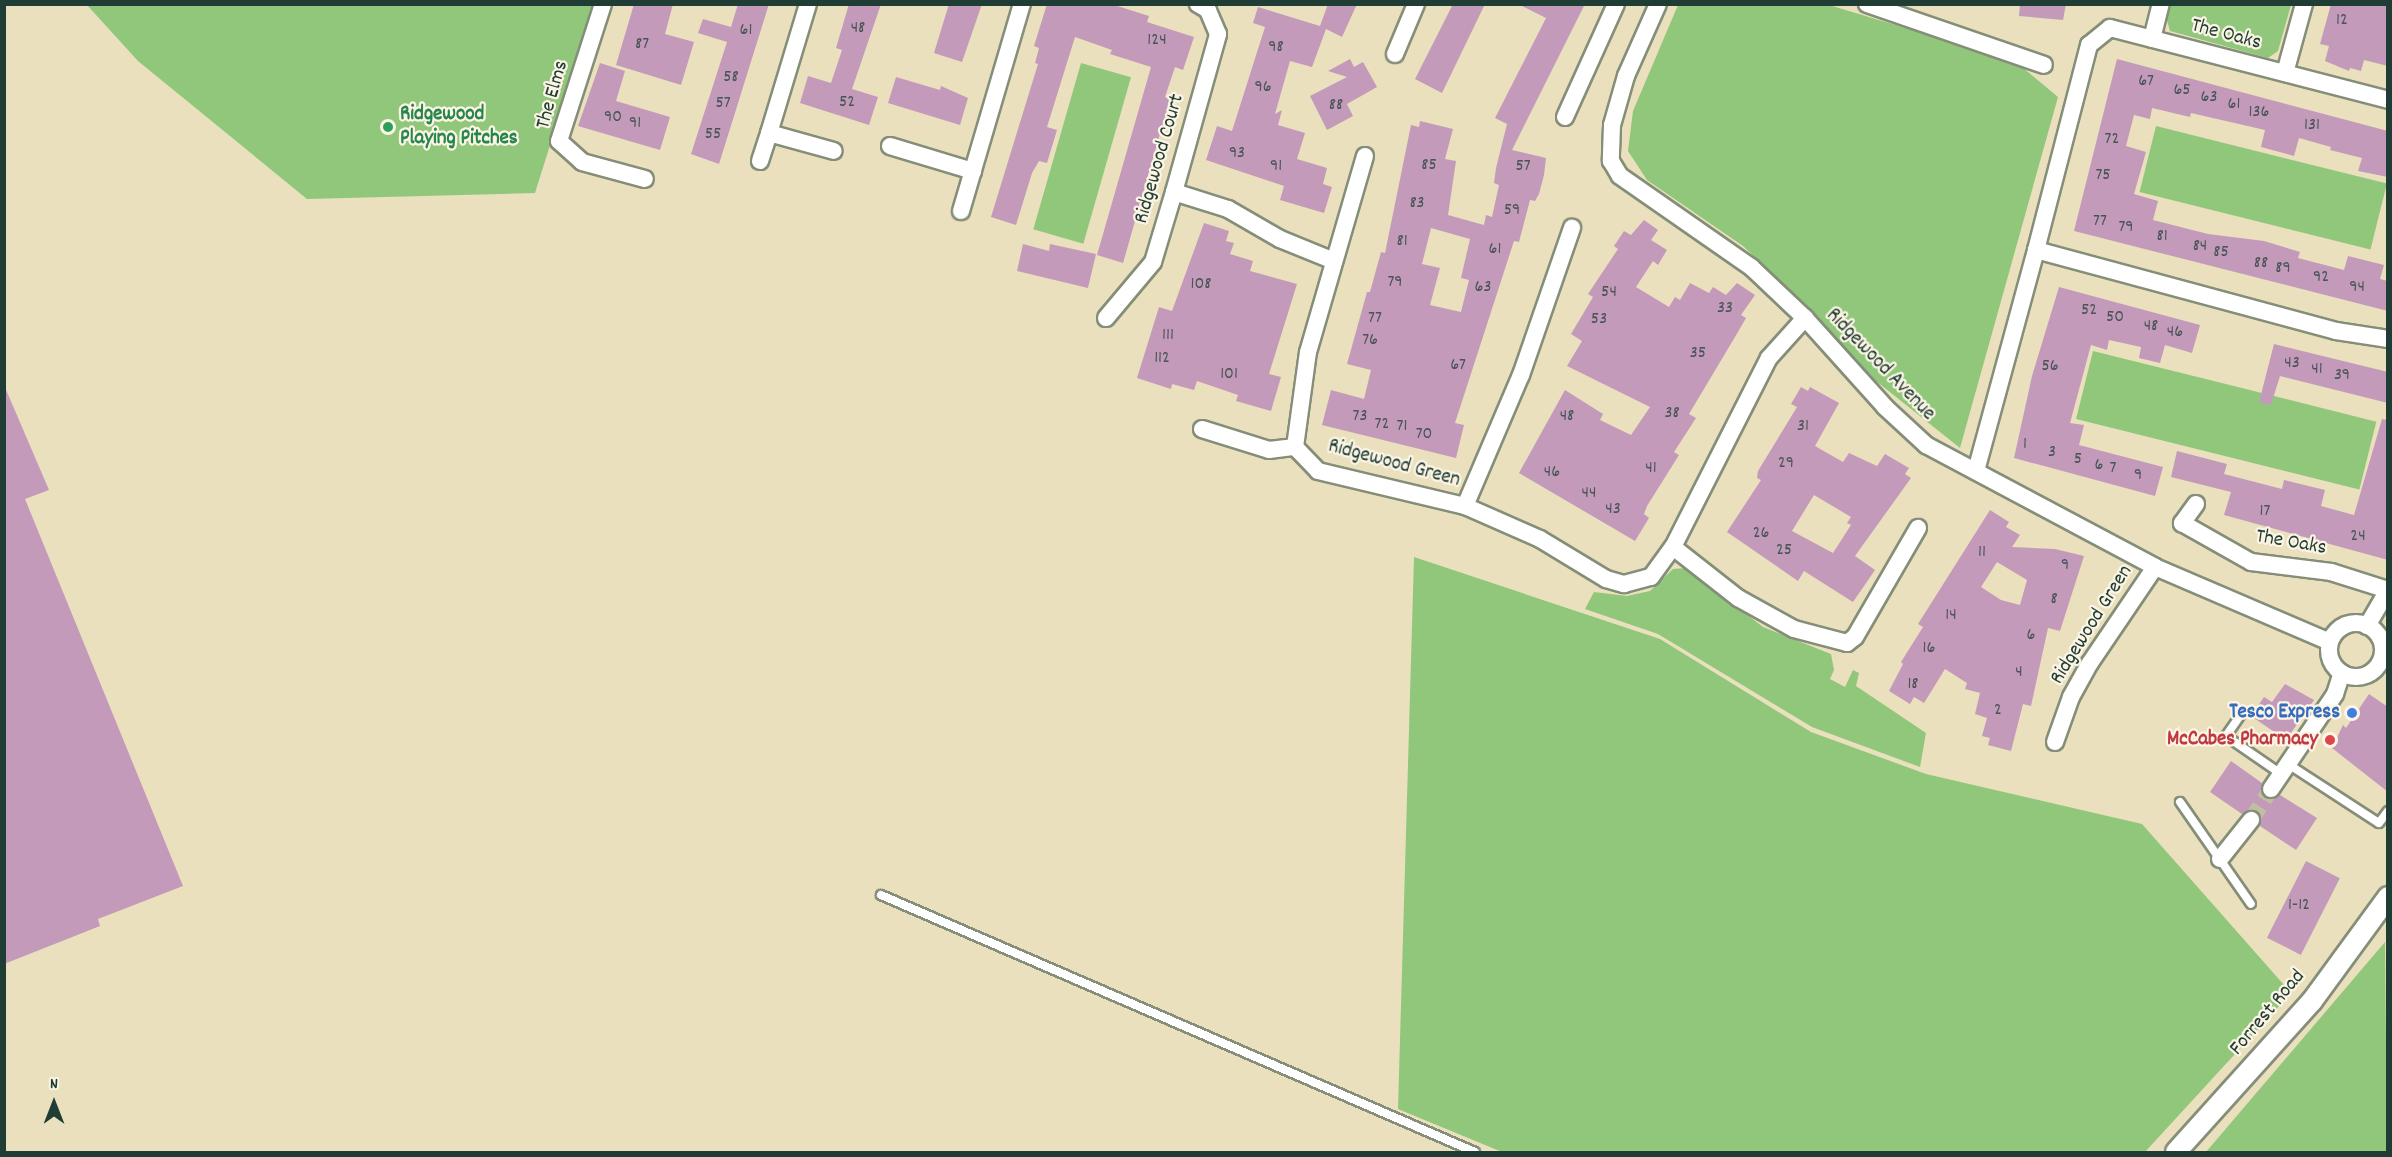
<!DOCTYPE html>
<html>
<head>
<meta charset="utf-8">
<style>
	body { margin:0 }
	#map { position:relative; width:2392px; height:1157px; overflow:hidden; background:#eae0bd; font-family:Dekko,sans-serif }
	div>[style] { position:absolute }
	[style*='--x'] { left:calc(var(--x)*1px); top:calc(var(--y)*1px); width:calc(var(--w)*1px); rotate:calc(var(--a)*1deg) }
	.green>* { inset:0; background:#90c77a; transform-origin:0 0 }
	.building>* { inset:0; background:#c39aba; transform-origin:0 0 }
	.minor-tunnel>* { height:16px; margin-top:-8px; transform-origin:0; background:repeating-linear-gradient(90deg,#c1bfa2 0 16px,transparent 0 24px) }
	.roads { filter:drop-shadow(2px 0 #848e78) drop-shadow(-2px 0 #848e78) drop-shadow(0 2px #848e78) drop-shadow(0 -2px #848e78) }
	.service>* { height:8px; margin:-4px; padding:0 4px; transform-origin:4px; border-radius:4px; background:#fff }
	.minor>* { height:16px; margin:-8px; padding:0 8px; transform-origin:8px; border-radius:8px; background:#fff }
	.minor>.ring { margin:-8px; padding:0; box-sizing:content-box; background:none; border:16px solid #fff; border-radius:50% }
	.tertiary>* { height:20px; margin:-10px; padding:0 10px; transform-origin:10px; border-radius:10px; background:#fff }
	.dots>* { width:16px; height:16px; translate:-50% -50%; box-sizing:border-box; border:3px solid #fcf5e5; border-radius:50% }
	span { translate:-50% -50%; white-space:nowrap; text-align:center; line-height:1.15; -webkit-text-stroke:4.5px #fcf5e5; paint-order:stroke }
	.number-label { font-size:18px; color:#485456 }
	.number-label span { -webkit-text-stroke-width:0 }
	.street-label { font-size:21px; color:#1f3d34 }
	.leisure-label { font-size:21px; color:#27864d; font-weight:700 }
	.left { translate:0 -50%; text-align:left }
	.shop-label { font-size:21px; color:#366cbe; font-weight:700 }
	.right { translate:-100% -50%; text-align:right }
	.health-label { font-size:21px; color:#be3a42; font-weight:700 }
	.frame { position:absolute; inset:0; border:6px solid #1f3d34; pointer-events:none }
	.north { position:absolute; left:24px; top:1073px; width:60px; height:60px; -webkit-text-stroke:4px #fcf5e5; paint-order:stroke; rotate:0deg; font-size:16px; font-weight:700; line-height:24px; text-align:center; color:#1f3d34 }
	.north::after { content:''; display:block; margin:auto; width:21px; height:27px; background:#1f3d34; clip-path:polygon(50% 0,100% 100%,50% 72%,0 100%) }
</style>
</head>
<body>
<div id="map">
	<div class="green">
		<div style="clip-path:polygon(87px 5px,594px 5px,535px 193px,307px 199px,138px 61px)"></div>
		<div style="clip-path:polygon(1678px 5px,1829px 5px,2015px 61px,2058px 97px,1960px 448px,1871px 377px,1813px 312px,1743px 246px,1647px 180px,1628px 151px,1633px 111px)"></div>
		<div style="clip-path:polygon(2169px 5px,2291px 5px,2278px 51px,2268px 58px,2170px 31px,2166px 17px)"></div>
		<div style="left:1081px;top:63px;width:52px;height:173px;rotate:16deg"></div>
		<div style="left:2156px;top:126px;width:238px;height:68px;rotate:14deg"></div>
		<div style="left:2093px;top:351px;width:292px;height:70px;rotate:14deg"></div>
		<div style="clip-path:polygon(1414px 557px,1660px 639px,1811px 732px,1926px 774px,2142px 824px,2291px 993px,2145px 1152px,1502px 1152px,1398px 1109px)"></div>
		<div style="clip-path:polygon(1687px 568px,1763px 627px,1831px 654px,1834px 670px,1830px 679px,1845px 687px,1853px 670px,1859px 673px,1856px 686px,1926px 733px,1920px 767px,1812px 727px,1658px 634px,1585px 609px,1594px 592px,1627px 596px,1650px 591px,1673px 569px)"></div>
		<div style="clip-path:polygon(2385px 942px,2387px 1152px,2206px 1152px)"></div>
	</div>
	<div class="building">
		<div style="clip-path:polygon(634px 4px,673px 4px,665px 34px,694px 42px,681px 85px,616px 65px)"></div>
		<div style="clip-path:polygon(738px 4px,769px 4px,719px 164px,691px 154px,727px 42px,698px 33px,703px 19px,731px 27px)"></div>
		<div style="clip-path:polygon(849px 4px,881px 4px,852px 89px,878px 97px,869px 125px,800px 103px,808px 76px,831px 83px,842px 50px,836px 48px)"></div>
		<div style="clip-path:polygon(949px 4px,982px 4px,962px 62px,934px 53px)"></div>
		<div style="clip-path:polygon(1047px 4px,1111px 4px,1149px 16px,1147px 22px,1194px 37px,1183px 70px,1175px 67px,1165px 97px,1170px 99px,1123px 263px,1097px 255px,1151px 67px,1110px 54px,1112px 50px,1075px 37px,1047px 127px,1057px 130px,1047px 163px,1039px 161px,1032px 173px,1016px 225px,991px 217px,1038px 64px,1035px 63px,1039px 48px,1034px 46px)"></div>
		<div style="clip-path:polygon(1328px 4px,1357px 4px,1342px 37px,1326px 29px,1312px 67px,1290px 61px,1275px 114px,1282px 110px,1278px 125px,1305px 133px,1297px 159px,1327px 168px,1323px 184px,1332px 187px,1324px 213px,1280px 200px,1284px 186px,1206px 160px,1217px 126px,1232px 131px,1265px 27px,1253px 23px,1258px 7px,1320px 26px)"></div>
		<div style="clip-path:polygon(1453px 4px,1485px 4px,1442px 93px,1415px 79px)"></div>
		<div style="clip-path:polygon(evenodd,1518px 4px,1585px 4px,1512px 150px,1546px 158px,1544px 175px,1539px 194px,1535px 201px,1530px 200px,1519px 242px,1514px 241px,1455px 423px,1464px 425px,1456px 458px,1322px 425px,1331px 390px,1364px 399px,1371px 370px,1347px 364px,1367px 292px,1370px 292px,1381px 252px,1385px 253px,1411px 125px,1419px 127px,1420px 121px,1453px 129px,1445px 159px,1456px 161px,1448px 215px,1484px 225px,1486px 215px,1492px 217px,1499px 185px,1494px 183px,1496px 168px,1507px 124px,1495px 118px,1546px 18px,1518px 4px,1431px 228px,1470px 239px,1461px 278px,1469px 280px,1461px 312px,1430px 305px,1440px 268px,1422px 264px,1431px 228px)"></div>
		<div style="clip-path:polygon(2020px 4px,2066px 4px,2063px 20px,2019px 16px)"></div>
		<div style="clip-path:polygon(2331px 4px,2388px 4px,2388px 66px,2364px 60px,2361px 71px,2350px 68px,2349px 71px,2325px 61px,2329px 46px,2320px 44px)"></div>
		<div style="clip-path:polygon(1350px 59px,1354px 67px,1363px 62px,1377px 87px,1347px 104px,1353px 116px,1327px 130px,1310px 96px,1347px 77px,1328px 71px)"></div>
		<div style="clip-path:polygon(2117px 59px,2388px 131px,2388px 177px,2358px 171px,2362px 158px,2330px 150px,2331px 147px,2299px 138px,2294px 156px,2261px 147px,2265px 130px,2191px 113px,2190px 117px,2152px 108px,2150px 119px,2134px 115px,2126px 146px,2146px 152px,2134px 194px,2158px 201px,2153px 220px,2208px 234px,2264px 241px,2300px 252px,2298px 258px,2344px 270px,2348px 256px,2384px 265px,2380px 279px,2388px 281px,2388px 311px,2074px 231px)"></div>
		<div style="clip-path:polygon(600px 63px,625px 71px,616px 101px,670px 117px,660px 150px,578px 126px)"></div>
		<div style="clip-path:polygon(896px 77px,940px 90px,941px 86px,968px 98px,960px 125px,888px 103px)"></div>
		<div style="clip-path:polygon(1644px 220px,1658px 230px,1651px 240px,1667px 250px,1658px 265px,1653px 261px,1636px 287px,1669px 307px,1675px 297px,1680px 300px,1690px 283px,1709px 293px,1713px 287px,1726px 295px,1737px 283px,1755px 295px,1741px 315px,1746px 318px,1735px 337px,1689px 414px,1696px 418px,1674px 452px,1679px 455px,1647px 506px,1644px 514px,1649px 518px,1635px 541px,1519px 473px,1565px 390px,1603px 414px,1600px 420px,1631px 435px,1650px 407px,1567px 366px,1582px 341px,1571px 334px,1593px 297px,1588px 294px,1618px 249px,1614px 246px,1624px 231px,1631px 235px)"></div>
		<div style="clip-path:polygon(1204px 223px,1229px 231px,1226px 241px,1234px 243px,1230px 254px,1253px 261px,1250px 271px,1297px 284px,1269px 374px,1281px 377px,1271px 411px,1236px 401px,1238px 395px,1197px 381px,1194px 390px,1172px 384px,1171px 389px,1137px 378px,1159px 307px,1172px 311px)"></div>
		<div style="clip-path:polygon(1023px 244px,1049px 251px,1050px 244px,1096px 254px,1088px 288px,1017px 271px)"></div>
		<div style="clip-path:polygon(2059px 287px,2200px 325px,2192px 353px,2165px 345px,2160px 363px,2139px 358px,2141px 347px,2109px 340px,2107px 350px,2091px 345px,2070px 423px,2084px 425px,2079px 445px,2163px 467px,2155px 496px,2014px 458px,2032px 376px)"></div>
		<div style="clip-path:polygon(2274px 344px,2388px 372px,2388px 403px,2280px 376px,2271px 405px,2259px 402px)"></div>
		<div style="clip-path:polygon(4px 385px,49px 490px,25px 499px,183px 886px,98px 919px,100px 926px,4px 964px)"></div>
		<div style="clip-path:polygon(evenodd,1801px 387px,1808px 391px,1810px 387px,1839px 403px,1815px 446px,1843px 462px,1849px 453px,1877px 466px,1885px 454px,1909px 468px,1905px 474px,1911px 478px,1855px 556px,1875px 570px,1853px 602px,1804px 571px,1798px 581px,1727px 532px,1761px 480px,1757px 478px,1758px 471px,1797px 407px,1791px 404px,1801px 387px,1814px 495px,1851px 517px,1847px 523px,1851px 525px,1833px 553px,1792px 531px,1814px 495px)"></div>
		<div style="clip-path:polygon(2382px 419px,2388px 420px,2388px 560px,2224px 515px,2231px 492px,2171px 477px,2177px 451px,2227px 464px,2224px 474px,2282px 489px,2284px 480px,2325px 490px,2321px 506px,2354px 515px)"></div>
		<div style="clip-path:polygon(evenodd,1990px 510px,2009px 522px,2006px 527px,2020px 535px,2012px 547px,2055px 549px,2084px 556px,2060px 631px,2048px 628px,2031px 706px,2023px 704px,2011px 751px,1988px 745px,1990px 738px,1982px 736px,1987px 718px,1975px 714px,1980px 693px,1965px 689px,1967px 683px,1945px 669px,1924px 703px,1914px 697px,1910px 704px,1889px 691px,1903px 664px,1901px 662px,1923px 627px,1918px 624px,1990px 510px,1997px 562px,2027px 580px,2020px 605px,2001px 600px,1981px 587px,1997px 562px)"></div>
		<div style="clip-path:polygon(2285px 684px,2314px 700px,2286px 740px,2251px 716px,2264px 697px,2272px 702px)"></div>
		<div style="clip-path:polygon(2369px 694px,2388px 707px,2388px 792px,2332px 748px,2343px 725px,2346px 728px)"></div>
		<div style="clip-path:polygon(2231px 761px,2262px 783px,2261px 793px,2266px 798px,2280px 795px,2317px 818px,2296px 850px,2260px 826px,2257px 811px,2242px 814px,2210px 792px)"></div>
		<div style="left:2306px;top:861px;width:38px;height:86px;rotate:27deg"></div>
	</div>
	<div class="minor-tunnel">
		<div style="--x:2251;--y:820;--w:37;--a:-57"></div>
	</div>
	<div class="roads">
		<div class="service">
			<div style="--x:2242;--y:713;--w:28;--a:125"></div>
			<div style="--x:2226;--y:736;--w:67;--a:34.6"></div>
			<div style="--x:2288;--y:764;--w:108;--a:33"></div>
			<div style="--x:2379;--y:823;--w:15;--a:-53"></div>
			<div style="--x:2180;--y:802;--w:124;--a:55.2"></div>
			<div style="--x:881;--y:895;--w:647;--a:23.4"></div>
		</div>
		<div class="minor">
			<div style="--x:603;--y:4;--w:144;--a:107.8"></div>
			<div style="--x:559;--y:141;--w:31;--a:42"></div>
			<div style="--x:582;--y:162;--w:65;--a:15.1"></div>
			<div style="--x:808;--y:4;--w:135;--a:106.8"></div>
			<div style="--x:769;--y:133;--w:67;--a:15.5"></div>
			<div style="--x:1658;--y:4;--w:79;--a:114"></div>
			<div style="--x:1626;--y:76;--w:51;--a:105.9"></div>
			<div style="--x:1612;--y:125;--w:36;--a:92"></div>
			<div style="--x:1611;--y:161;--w:17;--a:59"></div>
			<div style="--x:1620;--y:176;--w:160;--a:34.8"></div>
			<div style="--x:1751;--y:267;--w:74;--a:43.4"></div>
			<div style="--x:1805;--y:318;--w:120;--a:48"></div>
			<div style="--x:1885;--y:407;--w:56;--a:42.8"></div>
			<div style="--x:1926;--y:445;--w:259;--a:28"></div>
			<div style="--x:2155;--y:567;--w:190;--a:23.2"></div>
			<div style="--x:1867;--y:4;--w:187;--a:19"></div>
			<div style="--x:2152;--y:39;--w:36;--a:-76"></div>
			<div style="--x:1395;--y:54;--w:54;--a:-67.2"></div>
			<div style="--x:2285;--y:73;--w:72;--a:-74.6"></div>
			<div style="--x:1565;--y:117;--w:124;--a:-65.7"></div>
			<div style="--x:890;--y:146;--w:87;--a:16.8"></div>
			<div style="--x:1365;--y:156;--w:204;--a:106.2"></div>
			<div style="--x:1308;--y:352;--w:96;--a:97.8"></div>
			<div style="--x:1295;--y:447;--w:33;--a:46"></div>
			<div style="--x:1318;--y:471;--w:151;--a:13.4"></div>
			<div style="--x:1465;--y:506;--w:82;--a:23.7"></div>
			<div style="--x:1540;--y:539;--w:77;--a:31.2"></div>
			<div style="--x:1606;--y:579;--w:19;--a:16"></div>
			<div style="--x:1624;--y:584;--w:28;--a:-15"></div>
			<div style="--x:1651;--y:577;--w:37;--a:-54"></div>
			<div style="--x:1673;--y:547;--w:212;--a:-63.1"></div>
			<div style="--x:1769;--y:358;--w:54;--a:-48"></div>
			<div style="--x:760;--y:161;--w:29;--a:-72"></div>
			<div style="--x:1174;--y:192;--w:57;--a:17.5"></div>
			<div style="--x:1228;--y:209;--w:60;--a:30"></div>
			<div style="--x:1280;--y:239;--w:58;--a:22.2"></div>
			<div style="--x:961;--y:211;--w:216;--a:-73.6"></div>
			<div style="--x:2036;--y:250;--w:212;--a:-75.5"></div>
			<div style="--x:2089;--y:45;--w:27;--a:-39"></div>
			<div style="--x:2110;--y:28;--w:287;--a:14.5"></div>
			<div style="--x:1106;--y:318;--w:73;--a:-50"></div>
			<div style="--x:1153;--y:262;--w:73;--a:-73.3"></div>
			<div style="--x:1174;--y:192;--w:164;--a:-74.4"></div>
			<div style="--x:1218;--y:34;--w:26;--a:-113"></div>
			<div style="--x:1208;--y:10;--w:12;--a:-149"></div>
			<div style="--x:1202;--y:429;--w:70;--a:17.4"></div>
			<div style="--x:1269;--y:450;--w:26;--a:-7"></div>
			<div style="--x:1976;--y:471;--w:229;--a:-74.8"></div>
			<div style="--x:2036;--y:250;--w:311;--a:15.1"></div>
			<div style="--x:2336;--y:331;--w:53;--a:8.7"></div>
			<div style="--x:2196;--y:504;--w:24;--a:126"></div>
			<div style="--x:2182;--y:523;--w:79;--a:29.5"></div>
			<div style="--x:2251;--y:562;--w:81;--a:7.1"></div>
			<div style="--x:2331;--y:572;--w:60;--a:17.5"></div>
			<div style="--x:1465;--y:506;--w:142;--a:-66.9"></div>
			<div style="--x:1521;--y:375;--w:156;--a:-70.9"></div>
			<div style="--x:1673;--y:547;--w:83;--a:38.1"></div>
			<div style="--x:1738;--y:598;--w:64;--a:29"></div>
			<div style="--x:1794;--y:629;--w:55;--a:14.8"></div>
			<div style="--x:1847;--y:643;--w:10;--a:-37"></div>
			<div style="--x:1855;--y:637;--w:126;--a:-60"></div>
			<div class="ring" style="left:2329px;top:623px;width:38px;height:38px"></div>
			<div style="--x:2367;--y:626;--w:42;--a:-59.7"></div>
			<div style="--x:2055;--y:742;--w:48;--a:-70.4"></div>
			<div style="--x:2071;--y:697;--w:39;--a:-61"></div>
			<div style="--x:2090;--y:663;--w:116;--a:-55.9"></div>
			<div style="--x:2271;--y:789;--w:115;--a:-56"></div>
			<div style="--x:2335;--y:694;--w:22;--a:-72"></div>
			<div style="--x:2220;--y:859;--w:50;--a:-51.5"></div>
		</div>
		<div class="tertiary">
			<div style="--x:2176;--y:1152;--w:203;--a:-48"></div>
			<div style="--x:2312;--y:1001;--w:129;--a:-53.8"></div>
		</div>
	</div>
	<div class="dots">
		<div style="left:388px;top:127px;background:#2e9e5b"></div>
		<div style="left:2352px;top:713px;background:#3f7fe0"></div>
		<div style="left:2330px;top:740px;background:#e0444e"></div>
	</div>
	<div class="number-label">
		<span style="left:2342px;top:21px">12</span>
		<span style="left:858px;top:29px">48</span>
		<span style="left:746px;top:31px">61</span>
		<span style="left:1157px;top:41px">124</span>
		<span style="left:642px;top:45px">87</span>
		<span style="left:1276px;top:48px">98</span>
		<span style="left:731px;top:78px">58</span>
		<span style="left:2146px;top:82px">67</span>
		<span style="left:1263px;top:88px">96</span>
		<span style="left:2182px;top:91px">65</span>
		<span style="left:2209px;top:98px">63</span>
		<span style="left:847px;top:103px">52</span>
		<span style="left:723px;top:104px">57</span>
		<span style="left:2234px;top:105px">61</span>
		<span style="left:1336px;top:106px">88</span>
		<span style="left:2259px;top:113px">136</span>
		<span style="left:613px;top:118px">90</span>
		<span style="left:635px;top:124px">91</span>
		<span style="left:2312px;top:126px">131</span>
		<span style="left:713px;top:135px">55</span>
		<span style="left:2112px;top:140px">72</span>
		<span style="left:1237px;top:154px">93</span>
		<span style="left:1429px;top:166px">85</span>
		<span style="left:1276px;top:167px">91</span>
		<span style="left:1523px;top:167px">57</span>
		<span style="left:2103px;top:176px">75</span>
		<span style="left:1417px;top:204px">83</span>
		<span style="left:1512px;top:211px">59</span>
		<span style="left:2100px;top:222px">77</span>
		<span style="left:2126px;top:228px">79</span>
		<span style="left:2162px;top:237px">81</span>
		<span style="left:1402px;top:242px">81</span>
		<span style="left:2200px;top:247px">84</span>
		<span style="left:1495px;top:250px">61</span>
		<span style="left:2221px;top:253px">85</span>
		<span style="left:2261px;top:264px">88</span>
		<span style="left:2283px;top:269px">89</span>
		<span style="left:2321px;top:278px">92</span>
		<span style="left:1395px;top:283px">79</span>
		<span style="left:1201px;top:285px">108</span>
		<span style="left:1483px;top:288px">63</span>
		<span style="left:2357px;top:288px">94</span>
		<span style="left:1609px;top:293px">54</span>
		<span style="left:1725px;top:309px">33</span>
		<span style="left:2089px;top:311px">52</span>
		<span style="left:2115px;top:318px">50</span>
		<span style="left:1375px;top:319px">77</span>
		<span style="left:1599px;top:320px">53</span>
		<span style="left:2151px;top:327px">48</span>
		<span style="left:2175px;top:333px">46</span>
		<span style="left:1168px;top:336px">111</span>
		<span style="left:1370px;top:341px">76</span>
		<span style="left:1698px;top:354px">35</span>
		<span style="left:1162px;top:359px">112</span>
		<span style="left:2292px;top:364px">43</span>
		<span style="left:1458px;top:366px">67</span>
		<span style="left:2050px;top:367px">56</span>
		<span style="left:2317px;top:370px">41</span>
		<span style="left:1229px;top:375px">101</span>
		<span style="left:2342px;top:376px">39</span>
		<span style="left:1672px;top:414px">38</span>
		<span style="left:1360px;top:417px">73</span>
		<span style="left:1567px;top:417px">48</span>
		<span style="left:1382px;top:425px">72</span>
		<span style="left:1402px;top:427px">71</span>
		<span style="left:1803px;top:427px">31</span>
		<span style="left:1424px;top:435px">70</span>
		<span style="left:2025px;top:445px">1</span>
		<span style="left:2052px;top:453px">3</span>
		<span style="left:2078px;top:460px">5</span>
		<span style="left:1786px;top:464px">29</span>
		<span style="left:2099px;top:466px">6</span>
		<span style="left:1651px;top:469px">41</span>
		<span style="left:2113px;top:469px">7</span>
		<span style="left:1552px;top:473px">46</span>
		<span style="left:2138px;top:476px">9</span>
		<span style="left:1589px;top:494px">44</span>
		<span style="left:1613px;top:510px">43</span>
		<span style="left:2265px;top:512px">17</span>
		<span style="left:1761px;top:534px">26</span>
		<span style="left:2358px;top:537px">24</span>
		<span style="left:1784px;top:551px">25</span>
		<span style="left:1982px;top:553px">11</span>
		<span style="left:2065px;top:566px">9</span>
		<span style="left:2054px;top:600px">8</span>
		<span style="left:1951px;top:616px">14</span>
		<span style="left:2031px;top:636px">6</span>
		<span style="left:1929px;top:649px">16</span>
		<span style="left:2019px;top:673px">4</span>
		<span style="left:1913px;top:685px">18</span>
		<span style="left:1998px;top:711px">2</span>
		<span style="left:2299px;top:906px">1-12</span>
	</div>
	<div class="street-label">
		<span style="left:2226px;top:35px;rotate:15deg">The Oaks</span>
		<span style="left:553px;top:95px;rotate:-74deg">The Elms</span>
		<span style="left:1160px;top:159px;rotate:-74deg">Ridgewood Court</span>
		<span style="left:1880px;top:365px;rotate:46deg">Ridgewood Avenue</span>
		<span style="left:1394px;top:464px;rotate:15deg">Ridgewood Green</span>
		<span style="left:2291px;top:543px;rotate:10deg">The Oaks</span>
		<span style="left:2092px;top:625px;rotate:-58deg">Ridgewood Green</span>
		<span style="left:2268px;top:1013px;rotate:-50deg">Forrest Road</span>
	</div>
	<div class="leisure-label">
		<span class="left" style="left:400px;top:127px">Ridgewood<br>Playing Pitches</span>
	</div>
	<div class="shop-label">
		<span class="right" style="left:2340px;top:713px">Tesco Express</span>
	</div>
	<div class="health-label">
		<span class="right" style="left:2318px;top:740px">McCabes Pharmacy</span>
	</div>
	<div class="frame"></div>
	<div class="north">N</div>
</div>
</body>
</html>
